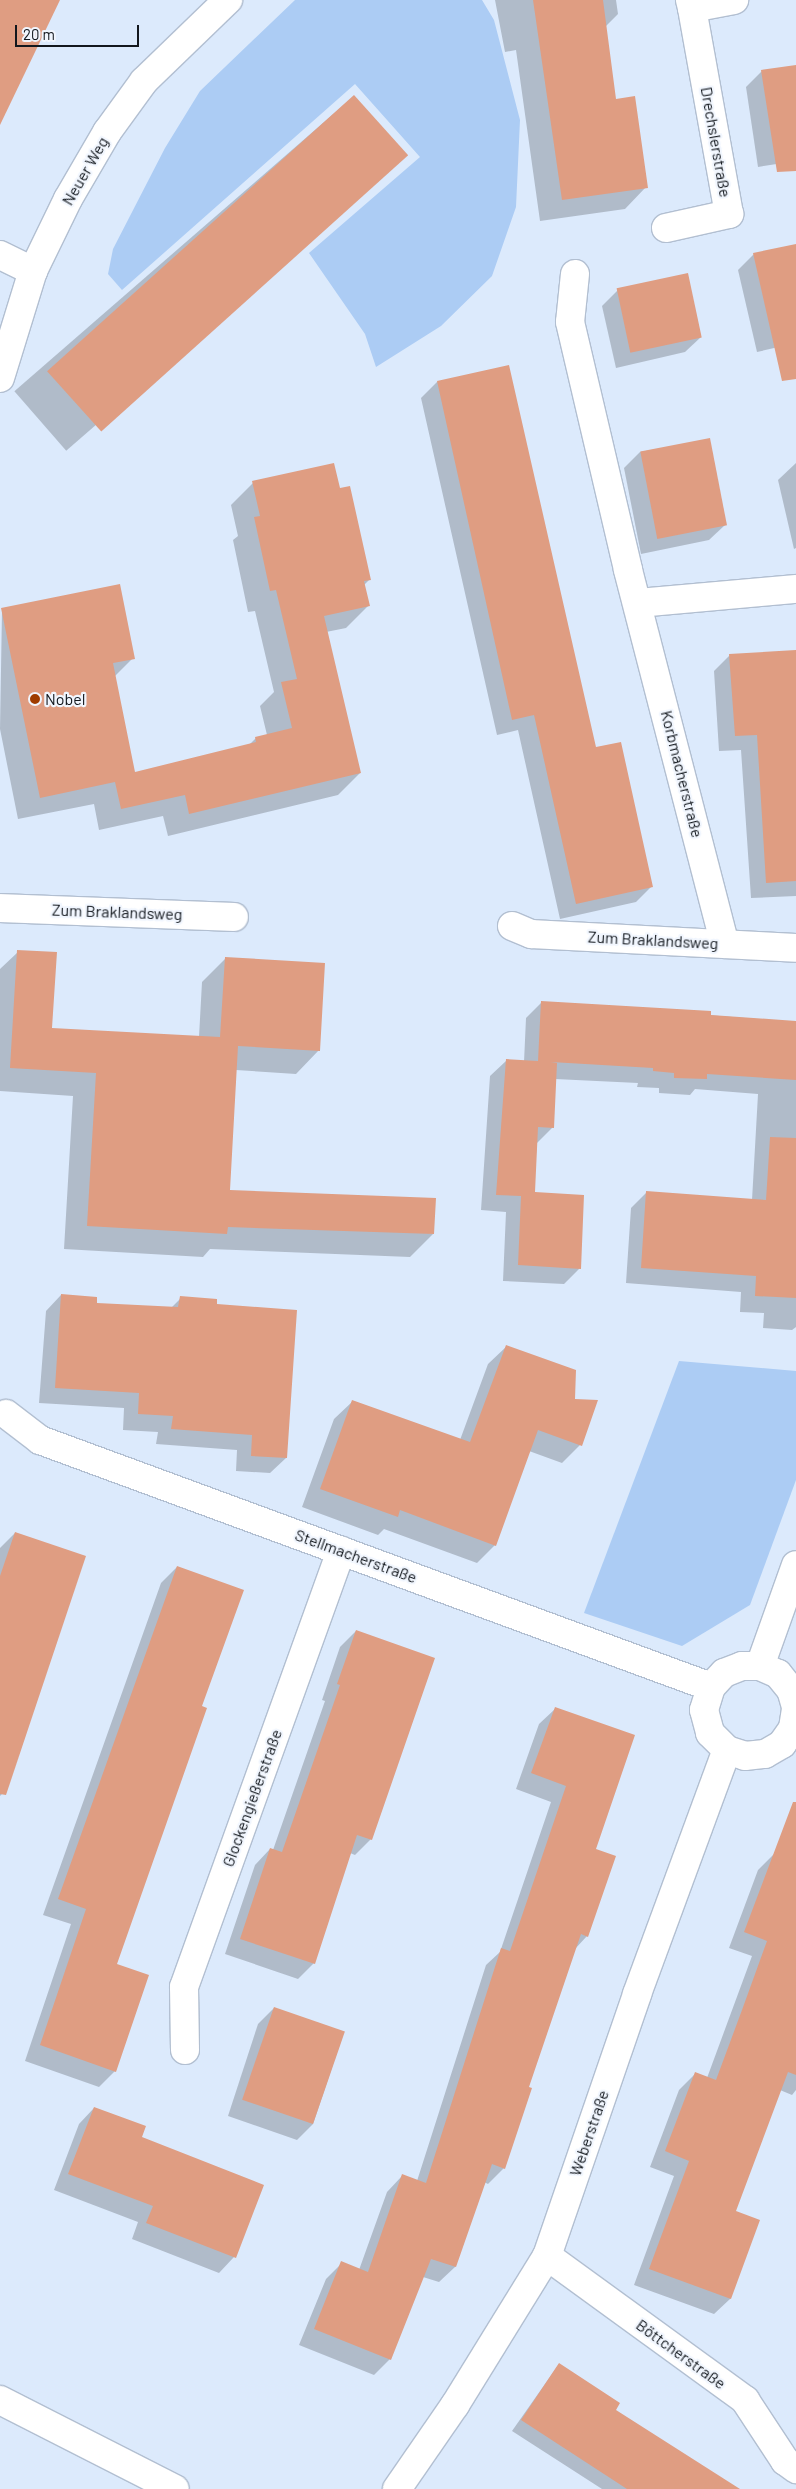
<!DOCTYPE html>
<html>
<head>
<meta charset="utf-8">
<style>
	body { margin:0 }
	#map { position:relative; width:796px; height:2489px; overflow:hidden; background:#dceafc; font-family:Barlow,sans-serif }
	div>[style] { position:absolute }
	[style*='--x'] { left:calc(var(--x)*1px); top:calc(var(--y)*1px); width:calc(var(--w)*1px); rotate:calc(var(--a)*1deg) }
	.green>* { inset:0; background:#acccf4 }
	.shadow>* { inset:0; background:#0003; transform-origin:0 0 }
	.building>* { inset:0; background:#df9d82; transform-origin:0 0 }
	.roads { filter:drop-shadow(1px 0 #b2bfd1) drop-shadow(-1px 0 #b2bfd1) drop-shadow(0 1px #b2bfd1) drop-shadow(0 -1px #b2bfd1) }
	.street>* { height:28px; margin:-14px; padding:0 14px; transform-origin:14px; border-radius:14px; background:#fff }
	.secondary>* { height:28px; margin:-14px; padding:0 14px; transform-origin:14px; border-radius:14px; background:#fff }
	.dots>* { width:14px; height:14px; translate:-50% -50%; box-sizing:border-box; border:2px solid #f1f6fe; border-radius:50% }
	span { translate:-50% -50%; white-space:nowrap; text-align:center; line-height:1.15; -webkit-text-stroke:4.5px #f1f6fe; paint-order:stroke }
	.street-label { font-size:16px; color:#12171d }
	.poi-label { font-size:16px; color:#12171d }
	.left { translate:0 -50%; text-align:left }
	.scale { position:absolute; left:15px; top:25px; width:124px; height:22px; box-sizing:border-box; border:2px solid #12171d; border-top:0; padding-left:6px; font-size:15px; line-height:18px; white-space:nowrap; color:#12171d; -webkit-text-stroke:4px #f1f6fe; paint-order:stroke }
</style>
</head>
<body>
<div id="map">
	<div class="green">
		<div style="clip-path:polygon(295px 0,482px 0,494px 20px,520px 120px,516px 207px,492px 276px,441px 326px,376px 367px,365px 334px,309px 253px,420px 157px,355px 84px,122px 290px,108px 274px,113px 249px,165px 148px,200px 91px)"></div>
		<div style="clip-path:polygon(679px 1361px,796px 1371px,796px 1480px,750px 1605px,682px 1646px,584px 1613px)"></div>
	</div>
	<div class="shadow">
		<div style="clip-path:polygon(495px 0,616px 0,618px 14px,605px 27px,615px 100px,646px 187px,625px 209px,540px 221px,516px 50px,505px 52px)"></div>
		<div style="clip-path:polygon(796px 66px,796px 161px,758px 167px,746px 87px,762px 71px)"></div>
		<div style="left:354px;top:96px;width:79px;height:450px;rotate:49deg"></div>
		<div style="clip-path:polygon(796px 245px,796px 343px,757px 352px,738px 270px,754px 254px)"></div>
		<div style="clip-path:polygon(618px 290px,701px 337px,685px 352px,616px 368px,602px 306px)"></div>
		<div style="clip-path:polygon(508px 366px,595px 749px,652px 886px,636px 902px,560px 919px,518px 730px,497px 735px,421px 398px,437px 382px)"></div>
		<div style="clip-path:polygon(709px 440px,725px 525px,709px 540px,641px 554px,624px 468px,640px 452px)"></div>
		<div style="clip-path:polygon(796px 463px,796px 548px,794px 549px,778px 480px)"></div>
		<div style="clip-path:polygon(253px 483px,339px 489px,370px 579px,364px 585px,368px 606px,346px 628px,326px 632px,360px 773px,338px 795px,168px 836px,163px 816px,99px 830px,94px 804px,18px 819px,0 729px,2px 610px,133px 658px,114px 677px,134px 773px,248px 746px,256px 738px,267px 735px,260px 706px,274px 692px,255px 611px,248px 612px,233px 540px,238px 536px,231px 505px)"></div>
		<div style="clip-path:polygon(796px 651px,796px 896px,751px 898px,741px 750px,719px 751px,714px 671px,730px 655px)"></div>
		<div style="clip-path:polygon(18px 952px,51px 1029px,199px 1037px,202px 982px,225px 959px,319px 1050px,296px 1074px,236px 1070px,229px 1192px,433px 1234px,410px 1257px,210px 1249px,203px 1257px,64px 1249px,73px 1096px,0 1091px,0 969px)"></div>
		<div style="clip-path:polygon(542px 1002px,796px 1022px,796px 1327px,792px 1330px,763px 1328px,764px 1313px,740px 1312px,741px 1292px,626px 1283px,631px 1208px,647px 1192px,752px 1200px,758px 1094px,695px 1089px,690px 1095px,659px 1093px,659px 1088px,637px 1087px,638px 1083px,555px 1079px,553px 1127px,537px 1143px,533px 1193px,580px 1268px,564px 1284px,503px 1281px,506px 1212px,481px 1210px,490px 1076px,506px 1061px,524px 1062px,526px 1018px)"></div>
		<div style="clip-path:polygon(61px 1295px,96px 1304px,171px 1308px,181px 1298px,215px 1305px,286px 1458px,270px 1473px,236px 1471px,237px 1450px,156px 1444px,158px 1432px,123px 1430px,124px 1408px,39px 1403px,46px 1311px)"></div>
		<div style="clip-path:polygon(507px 1346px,574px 1400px,580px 1445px,562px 1463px,529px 1451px,495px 1545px,477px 1563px,384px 1529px,378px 1535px,302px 1507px,334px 1419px,353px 1401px,460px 1440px,488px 1364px)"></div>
		<div style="clip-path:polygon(15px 1533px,7px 1789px,0 1796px,0 1548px)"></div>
		<div style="clip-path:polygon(177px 1567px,200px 1707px,116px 1965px,115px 2071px,99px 2087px,25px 2061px,71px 1924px,43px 1915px,161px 1583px)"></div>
		<div style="clip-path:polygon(356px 1631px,371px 1839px,355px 1855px,350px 1853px,314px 1963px,298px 1979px,225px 1954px,255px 1865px,270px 1849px,273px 1850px,325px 1701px,322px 1700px,340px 1647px)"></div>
		<div style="clip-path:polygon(555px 1709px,594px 1850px,587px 1936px,575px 1949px,527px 2087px,504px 2168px,488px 2184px,484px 2182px,455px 2267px,439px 2282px,423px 2277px,390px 2359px,374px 2375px,299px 2345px,326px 2279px,342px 2263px,359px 2270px,387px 2192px,402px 2176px,417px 2181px,486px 1965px,500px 1952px,551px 1802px,516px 1789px,539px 1724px)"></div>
		<div style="clip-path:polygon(774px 1854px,796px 1863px,796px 2090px,792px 2095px,780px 2090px,734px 2212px,758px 2221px,730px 2299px,714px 2314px,634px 2285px,674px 2176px,650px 2167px,679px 2090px,695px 2074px,707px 2078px,752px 1956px,729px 1948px,758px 1870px)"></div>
		<div style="clip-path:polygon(274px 2008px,344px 2032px,313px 2124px,297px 2140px,228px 2116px,258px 2024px)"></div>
		<div style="clip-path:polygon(94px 2108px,140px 2138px,234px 2257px,219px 2273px,132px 2239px,138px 2222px,54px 2190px,79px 2124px)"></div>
		<div style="clip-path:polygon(559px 2364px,614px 2410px,734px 2489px,602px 2489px,512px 2431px)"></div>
	</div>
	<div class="building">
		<div style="clip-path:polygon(0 0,60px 0,0 125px)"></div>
		<div style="clip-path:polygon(533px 0,603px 0,616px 99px,635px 96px,648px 188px,562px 200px)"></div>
		<div style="clip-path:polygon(796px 65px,796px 171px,777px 172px,761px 70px)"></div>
		<div style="left:354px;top:95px;width:81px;height:413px;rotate:48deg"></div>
		<div style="clip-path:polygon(796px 244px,796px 379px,782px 381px,753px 253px)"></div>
		<div style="left:688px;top:273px;width:66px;height:73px;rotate:78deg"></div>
		<div style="clip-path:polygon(509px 365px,596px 747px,621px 742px,653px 887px,576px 904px,534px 715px,512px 720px,437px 381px)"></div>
		<div style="left:710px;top:438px;width:89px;height:71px;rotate:79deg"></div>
		<div style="clip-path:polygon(334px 463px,340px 488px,350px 486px,371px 580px,364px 581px,370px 606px,324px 616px,361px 773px,189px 814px,185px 795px,121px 809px,115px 782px,40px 798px,1px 608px,120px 584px,135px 659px,113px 663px,135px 772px,256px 742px,255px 737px,292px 728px,281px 682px,297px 679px,276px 590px,270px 591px,254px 517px,260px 516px,252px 481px)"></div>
		<div style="clip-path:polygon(796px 650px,796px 881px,766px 883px,757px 735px,735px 736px,729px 654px)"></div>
		<div style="clip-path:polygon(17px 950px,57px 952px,52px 1028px,220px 1037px,225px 957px,325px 963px,320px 1051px,238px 1046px,230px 1190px,436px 1198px,434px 1234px,228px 1227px,227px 1234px,87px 1226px,96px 1073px,10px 1068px)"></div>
		<div style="clip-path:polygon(541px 1001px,711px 1011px,711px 1015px,796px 1021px,796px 1080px,707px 1074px,707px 1079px,674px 1078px,674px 1073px,653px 1071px,653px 1068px,551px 1062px,557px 1063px,554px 1128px,538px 1127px,535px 1192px,584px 1195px,581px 1269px,518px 1265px,521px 1196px,496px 1195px,506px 1059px,538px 1061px)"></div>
		<div style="clip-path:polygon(770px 1137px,796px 1138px,796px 1298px,755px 1296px,756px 1276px,641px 1268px,646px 1191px,766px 1200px)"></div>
		<div style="clip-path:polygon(61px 1294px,97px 1297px,97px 1303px,178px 1307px,180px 1296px,217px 1299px,217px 1304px,297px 1310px,287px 1458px,251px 1456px,252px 1435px,171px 1429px,173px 1416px,138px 1414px,139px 1393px,55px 1388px)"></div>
		<div style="clip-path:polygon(506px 1345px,576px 1370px,575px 1399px,598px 1400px,582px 1446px,538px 1430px,496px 1546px,400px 1510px,398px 1517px,320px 1489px,352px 1400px,470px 1442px)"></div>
		<div style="clip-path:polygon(15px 1532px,86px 1556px,6px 1795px,0 1794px,0 1576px)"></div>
		<div style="clip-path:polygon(177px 1566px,244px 1590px,202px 1706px,207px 1708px,117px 1964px,149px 1975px,116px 2072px,40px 2045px,86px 1909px,58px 1899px)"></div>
		<div style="clip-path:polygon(356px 1630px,435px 1658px,372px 1840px,357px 1835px,315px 1964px,240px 1939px,270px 1848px,282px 1852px,340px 1685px,337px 1684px)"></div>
		<div style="clip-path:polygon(555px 1707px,635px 1735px,596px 1849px,616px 1856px,588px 1937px,581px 1934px,529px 2087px,532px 2088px,505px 2169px,492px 2164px,456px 2267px,431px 2259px,391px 2360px,314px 2329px,341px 2261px,368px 2272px,402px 2174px,426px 2183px,501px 1948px,510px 1951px,566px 1786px,531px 1773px)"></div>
		<div style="clip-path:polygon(793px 1802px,796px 1802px,796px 2075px,788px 2072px,736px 2211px,760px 2220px,731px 2299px,649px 2269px,689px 2161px,665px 2151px,695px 2072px,716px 2080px,742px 2010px,767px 1941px,744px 1932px)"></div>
		<div style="left:274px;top:2007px;width:75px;height:98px;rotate:19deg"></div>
		<div style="clip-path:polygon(94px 2107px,146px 2126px,142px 2137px,264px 2185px,236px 2258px,146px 2223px,153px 2206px,68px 2174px)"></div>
		<div style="clip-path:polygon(559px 2363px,620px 2403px,616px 2410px,740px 2489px,627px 2489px,521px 2420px)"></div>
	</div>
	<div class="roads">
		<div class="street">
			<div style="--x:690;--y:0;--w:8;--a:76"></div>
			<div style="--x:692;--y:8;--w:43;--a:-10.8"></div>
			<div style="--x:666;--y:228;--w:65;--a:-12.5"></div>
			<div style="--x:729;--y:214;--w:209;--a:-100.2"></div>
			<div style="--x:0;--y:255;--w:37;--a:26"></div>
			<div style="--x:575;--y:274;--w:48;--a:95.9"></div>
			<div style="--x:570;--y:322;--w:255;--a:76.8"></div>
			<div style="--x:628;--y:570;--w:386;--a:75.5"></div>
			<div style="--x:0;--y:378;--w:112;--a:-72.9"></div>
			<div style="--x:33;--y:271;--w:80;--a:-64.1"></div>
			<div style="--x:68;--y:199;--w:78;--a:-59.8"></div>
			<div style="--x:107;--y:132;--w:63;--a:-54"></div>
			<div style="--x:144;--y:81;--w:117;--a:-44"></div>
			<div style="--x:638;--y:603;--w:159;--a:-5.1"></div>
			<div style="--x:0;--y:908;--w:234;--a:2.2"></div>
			<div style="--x:512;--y:926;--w:21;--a:23"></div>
			<div style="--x:531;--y:934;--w:265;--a:3"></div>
			<div style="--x:6;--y:1414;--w:43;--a:37.4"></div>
			<div style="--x:40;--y:1440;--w:715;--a:20.21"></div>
			<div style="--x:760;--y:1666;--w:107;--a:-70.4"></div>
			<div style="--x:796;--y:1707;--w:18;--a:-106"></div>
			<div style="--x:791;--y:1690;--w:21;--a:-129"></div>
			<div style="--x:778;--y:1674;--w:20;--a:-156"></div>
			<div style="--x:760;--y:1666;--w:18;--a:180"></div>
			<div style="--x:742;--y:1666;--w:19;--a:159"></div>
			<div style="--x:724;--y:1673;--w:19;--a:133"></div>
			<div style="--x:711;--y:1687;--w:24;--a:107"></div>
			<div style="--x:704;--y:1710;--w:24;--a:75"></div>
			<div style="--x:710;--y:1733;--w:24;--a:45"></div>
			<div style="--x:727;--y:1750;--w:19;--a:18"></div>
			<div style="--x:745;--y:1756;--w:20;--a:-6"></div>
			<div style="--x:765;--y:1754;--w:20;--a:-30"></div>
			<div style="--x:782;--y:1744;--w:19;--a:-55"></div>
			<div style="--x:793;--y:1728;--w:18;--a:-81"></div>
			<div style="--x:185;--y:2050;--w:63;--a:-90.9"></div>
			<div style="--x:184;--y:1987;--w:464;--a:-70.2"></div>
			<div style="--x:547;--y:2256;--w:245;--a:36"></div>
			<div style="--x:745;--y:2400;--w:73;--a:56.7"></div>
			<div style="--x:785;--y:2461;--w:14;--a:36"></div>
			<div style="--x:397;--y:2489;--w:102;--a:-55.4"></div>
			<div style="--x:455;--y:2405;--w:175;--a:-58.3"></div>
			<div style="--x:547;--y:2256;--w:277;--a:-71"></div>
			<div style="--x:637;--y:1994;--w:260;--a:-69.8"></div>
		</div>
		<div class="secondary">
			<div style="--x:0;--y:2400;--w:196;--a:27"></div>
		</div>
	</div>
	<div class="dots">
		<div style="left:35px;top:699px;background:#9f3c00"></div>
	</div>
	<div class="street-label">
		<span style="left:716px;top:142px;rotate:80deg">Drechslerstraße</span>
		<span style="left:85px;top:171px;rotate:-60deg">Neuer Weg</span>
		<span style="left:682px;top:774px;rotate:76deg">Korbmacherstraße</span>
		<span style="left:117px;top:912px;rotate:2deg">Zum Braklandsweg</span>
		<span style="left:653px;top:940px;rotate:3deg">Zum Braklandsweg</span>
		<span style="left:356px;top:1556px;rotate:20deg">Stellmacherstraße</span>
		<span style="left:252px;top:1798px;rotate:-70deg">Glockengießerstraße</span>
		<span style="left:589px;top:2133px;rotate:-71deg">Weberstraße</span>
		<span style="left:681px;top:2354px;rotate:36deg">Böttcherstraße</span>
	</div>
	<div class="poi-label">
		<span class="left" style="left:45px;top:699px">Nobel</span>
	</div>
	<div class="scale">20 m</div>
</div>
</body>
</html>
